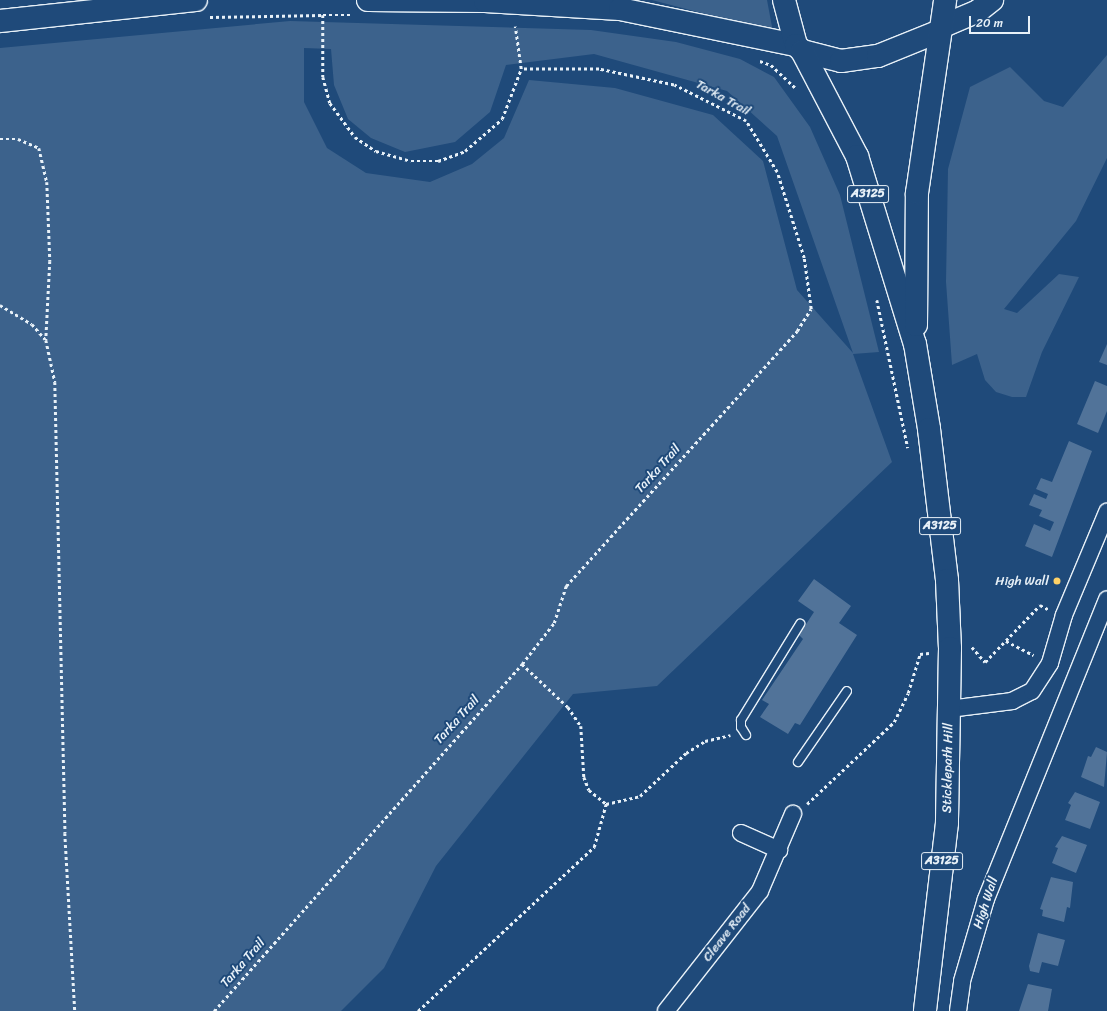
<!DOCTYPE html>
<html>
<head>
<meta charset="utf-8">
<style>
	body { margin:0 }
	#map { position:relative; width:1107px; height:1011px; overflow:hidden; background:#1f4a7a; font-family:Sriracha,sans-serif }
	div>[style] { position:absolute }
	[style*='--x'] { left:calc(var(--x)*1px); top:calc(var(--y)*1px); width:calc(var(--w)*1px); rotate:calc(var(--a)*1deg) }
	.green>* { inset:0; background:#3c628c }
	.building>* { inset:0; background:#517399 }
	.path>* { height:2.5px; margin-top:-1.25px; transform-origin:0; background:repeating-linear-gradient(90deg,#e8f1f8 0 3px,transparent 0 6px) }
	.roads { filter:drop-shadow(1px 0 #e8f1f8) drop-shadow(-1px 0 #e8f1f8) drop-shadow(0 1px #e8f1f8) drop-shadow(0 -1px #e8f1f8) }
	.service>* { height:8px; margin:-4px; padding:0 4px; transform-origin:4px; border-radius:4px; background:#1f4a7a }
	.minor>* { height:16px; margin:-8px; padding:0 8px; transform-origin:8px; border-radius:8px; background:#1f4a7a }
	.primary>* { height:22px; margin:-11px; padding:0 11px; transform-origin:11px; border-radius:11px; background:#1f4a7a }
	.dots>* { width:11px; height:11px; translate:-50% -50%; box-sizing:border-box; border:2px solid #1f4a7a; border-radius:50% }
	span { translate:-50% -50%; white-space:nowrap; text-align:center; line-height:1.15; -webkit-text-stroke:4px #1f4a7a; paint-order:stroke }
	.shield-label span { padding:1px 3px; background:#1f4a7a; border:1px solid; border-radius:3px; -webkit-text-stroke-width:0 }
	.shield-label { font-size:12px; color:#e8f1f8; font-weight:700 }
	.street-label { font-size:13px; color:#e8f1f8 }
	.poi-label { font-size:13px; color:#e8f1f8 }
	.right { translate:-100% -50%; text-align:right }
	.scale { position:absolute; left:969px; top:16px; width:61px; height:18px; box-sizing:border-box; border:2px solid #e8f1f8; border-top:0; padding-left:5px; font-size:12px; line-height:14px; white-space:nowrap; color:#e8f1f8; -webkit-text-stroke:3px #1f4a7a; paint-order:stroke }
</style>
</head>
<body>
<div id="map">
	<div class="green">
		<div style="clip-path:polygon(652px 0,767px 0,773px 32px)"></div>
		<div style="clip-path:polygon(evenodd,290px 21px,591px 30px,676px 42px,740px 59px,774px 77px,810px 127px,840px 195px,879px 352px,853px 354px,892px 462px,657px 686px,573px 694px,436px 866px,384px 968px,341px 1011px,0 1011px,0 48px,290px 21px,304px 48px,331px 49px,334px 85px,348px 119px,371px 138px,405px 152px,455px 142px,490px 112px,506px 65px,594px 54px,727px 91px,777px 136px,853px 353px,797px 290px,763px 161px,713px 115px,615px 88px,529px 80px,504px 138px,472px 164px,430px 182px,366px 173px,327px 148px,304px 102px,304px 48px)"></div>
		<div style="clip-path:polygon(1107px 55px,1107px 158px,1076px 221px,1004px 309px,1017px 313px,1059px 274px,1079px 277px,1042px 352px,1026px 397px,1012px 397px,996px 392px,985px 380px,977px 354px,952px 365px,946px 282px,948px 169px,970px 87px,1010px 67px,1044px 101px,1063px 107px)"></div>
	</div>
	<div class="building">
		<div style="clip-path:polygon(1107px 344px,1107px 365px,1099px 362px)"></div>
		<div style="clip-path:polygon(1095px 381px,1107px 386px,1107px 411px,1098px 433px,1077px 424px)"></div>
		<div style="clip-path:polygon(1069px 441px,1092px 451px,1052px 557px,1025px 546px,1034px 524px,1050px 531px,1054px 522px,1039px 516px,1042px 510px,1029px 505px,1034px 494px,1046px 499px,1048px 494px,1036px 489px,1041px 478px,1052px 482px)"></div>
		<div style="clip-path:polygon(814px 579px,851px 606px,839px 623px,857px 635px,800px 725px,795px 723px,788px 734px,760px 717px,769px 704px,762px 700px,803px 639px,799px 635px,814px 612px,798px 601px)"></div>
		<div style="clip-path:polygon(1096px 747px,1107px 752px,1104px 787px,1081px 777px,1088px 756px,1091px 757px)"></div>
		<div style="clip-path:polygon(1075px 792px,1100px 802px,1090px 829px,1065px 820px,1071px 805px,1068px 803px)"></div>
		<div style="clip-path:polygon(1062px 836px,1087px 845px,1076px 873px,1052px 863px,1058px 848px,1055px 847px)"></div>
		<div style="clip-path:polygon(1051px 877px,1073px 882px,1070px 908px,1067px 907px,1064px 922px,1042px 916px,1043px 910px,1040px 909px)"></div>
		<div style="clip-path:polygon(1038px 933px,1065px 940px,1058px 966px,1042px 962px,1039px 973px,1030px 971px,1029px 966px)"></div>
		<div style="clip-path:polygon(1028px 984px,1052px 989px,1048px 1011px,1019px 1011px)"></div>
	</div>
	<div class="path">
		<div style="--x:323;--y:15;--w:30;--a:0"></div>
		<div style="--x:210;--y:17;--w:113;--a:-1"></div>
		<div style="--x:323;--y:15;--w:62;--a:90"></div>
		<div style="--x:323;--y:77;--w:27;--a:75"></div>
		<div style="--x:330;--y:103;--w:42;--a:53.7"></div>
		<div style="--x:355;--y:137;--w:25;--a:34"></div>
		<div style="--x:376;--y:151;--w:36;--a:16"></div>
		<div style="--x:411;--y:161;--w:27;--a:0"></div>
		<div style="--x:438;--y:161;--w:29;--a:-20"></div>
		<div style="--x:465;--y:151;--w:49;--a:-40.9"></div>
		<div style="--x:502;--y:119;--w:53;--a:-69.2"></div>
		<div style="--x:521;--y:69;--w:43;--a:-97.9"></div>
		<div style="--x:760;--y:61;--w:12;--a:20"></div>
		<div style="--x:771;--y:65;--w:34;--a:43"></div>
		<div style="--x:0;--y:139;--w:18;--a:0"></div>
		<div style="--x:18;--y:139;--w:23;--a:23"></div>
		<div style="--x:39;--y:148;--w:35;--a:77"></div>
		<div style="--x:47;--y:182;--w:79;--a:87.8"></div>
		<div style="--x:50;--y:261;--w:79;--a:92.9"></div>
		<div style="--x:46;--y:340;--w:43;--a:77.9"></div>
		<div style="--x:55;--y:382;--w:451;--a:88.7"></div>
		<div style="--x:65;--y:833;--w:178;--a:86.8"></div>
		<div style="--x:877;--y:300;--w:151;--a:78.2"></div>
		<div style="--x:0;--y:305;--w:37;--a:31"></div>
		<div style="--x:32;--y:324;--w:20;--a:49"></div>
		<div style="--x:1006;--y:641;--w:31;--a:27"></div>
		<div style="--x:972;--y:647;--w:20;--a:49"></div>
		<div style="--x:985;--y:662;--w:79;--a:-46"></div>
		<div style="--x:1040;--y:605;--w:9;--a:27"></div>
		<div style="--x:522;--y:664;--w:63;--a:43.1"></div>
		<div style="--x:568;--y:707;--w:23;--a:56"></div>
		<div style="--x:581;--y:726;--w:51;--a:86.6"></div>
		<div style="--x:584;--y:777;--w:14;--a:69"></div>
		<div style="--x:589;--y:790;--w:22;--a:39"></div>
		<div style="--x:606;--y:804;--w:35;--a:-13"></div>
		<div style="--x:640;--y:796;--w:63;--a:-43.1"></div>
		<div style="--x:686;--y:753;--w:22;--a:-32"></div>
		<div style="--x:705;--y:741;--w:26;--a:-13"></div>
		<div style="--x:807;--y:804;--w:120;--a:-43.3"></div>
		<div style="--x:894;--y:722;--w:32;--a:-64"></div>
		<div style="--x:908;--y:693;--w:41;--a:-72.9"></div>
		<div style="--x:920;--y:654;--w:9;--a:-6"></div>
		<div style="--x:214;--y:1011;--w:464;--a:-48.4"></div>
		<div style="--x:522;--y:664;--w:52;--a:-52"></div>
		<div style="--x:554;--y:623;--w:39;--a:-72"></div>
		<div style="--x:566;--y:586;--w:344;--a:-47.8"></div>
		<div style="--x:797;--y:331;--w:26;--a:-58"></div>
		<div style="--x:811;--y:309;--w:51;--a:-97.8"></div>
		<div style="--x:804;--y:258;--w:90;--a:-107.4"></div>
		<div style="--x:777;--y:172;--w:60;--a:-121.3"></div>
		<div style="--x:746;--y:121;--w:80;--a:-153.4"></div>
		<div style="--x:674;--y:85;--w:77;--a:-168"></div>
		<div style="--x:599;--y:69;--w:78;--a:180"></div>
		<div style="--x:418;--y:1011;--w:241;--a:-43"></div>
		<div style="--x:594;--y:847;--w:45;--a:-74.4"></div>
	</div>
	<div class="roads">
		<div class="service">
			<div style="--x:746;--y:735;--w:9;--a:-122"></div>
			<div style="--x:741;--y:727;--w:7;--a:-90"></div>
			<div style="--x:741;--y:720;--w:113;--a:-58.4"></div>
			<div style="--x:798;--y:762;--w:86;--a:-55.4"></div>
		</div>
		<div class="minor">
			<div style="--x:949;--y:709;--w:64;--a:-7.2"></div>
			<div style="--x:1012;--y:701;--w:22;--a:-27"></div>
			<div style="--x:1032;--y:691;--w:33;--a:-57"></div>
			<div style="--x:1050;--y:663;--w:50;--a:-73.7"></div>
			<div style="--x:1064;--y:615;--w:112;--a:-67.3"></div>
			<div style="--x:741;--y:833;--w:42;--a:24.1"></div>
			<div style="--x:666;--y:1011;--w:152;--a:-51.9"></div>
			<div style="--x:760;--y:891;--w:84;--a:-66.8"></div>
			<div style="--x:958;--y:1011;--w:30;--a:-82"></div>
			<div style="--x:962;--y:981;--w:85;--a:-73.7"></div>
			<div style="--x:986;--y:899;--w:323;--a:-68"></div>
		</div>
		<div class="primary">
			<div style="--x:368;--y:0;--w:117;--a:0.5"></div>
			<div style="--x:485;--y:1;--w:135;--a:3.4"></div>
			<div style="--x:620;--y:9;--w:180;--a:11.6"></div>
			<div style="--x:784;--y:0;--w:47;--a:75.1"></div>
			<div style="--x:796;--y:45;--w:8;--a:45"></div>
			<div style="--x:802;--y:51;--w:40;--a:14.4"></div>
			<div style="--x:841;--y:61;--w:37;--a:-8"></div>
			<div style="--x:878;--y:56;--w:67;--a:-22"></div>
			<div style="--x:0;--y:21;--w:197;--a:-6.1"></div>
			<div style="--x:943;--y:26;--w:38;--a:-23"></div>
			<div style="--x:978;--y:11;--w:18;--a:-38"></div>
			<div style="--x:802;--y:51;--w:119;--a:62.4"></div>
			<div style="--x:857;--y:156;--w:197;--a:72.9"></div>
			<div style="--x:915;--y:344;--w:86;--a:80.6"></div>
			<div style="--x:929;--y:429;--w:152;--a:83.2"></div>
			<div style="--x:947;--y:580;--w:68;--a:87.5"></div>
			<div style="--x:950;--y:648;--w:175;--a:91"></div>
			<div style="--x:947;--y:823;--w:189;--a:96.7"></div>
			<div style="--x:916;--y:325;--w:132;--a:-89.6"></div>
			<div style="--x:917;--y:193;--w:195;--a:-81.7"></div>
		</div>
	</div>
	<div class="dots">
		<div style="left:1057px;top:581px;background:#ffd166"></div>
	</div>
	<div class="shield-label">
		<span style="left:868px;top:194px">A3125</span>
		<span style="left:940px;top:526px">A3125</span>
		<span style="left:942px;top:861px">A3125</span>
	</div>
	<div class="street-label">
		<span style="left:723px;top:98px;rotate:29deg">Tarka Trail</span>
		<span style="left:658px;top:469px;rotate:-48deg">Tarka Trail</span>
		<span style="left:457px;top:720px;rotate:-48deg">Tarka Trail</span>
		<span style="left:948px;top:768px;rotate:-89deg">Sticklepath Hill</span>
		<span style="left:986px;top:903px;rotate:-72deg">High Wall</span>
		<span style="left:727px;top:933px;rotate:-52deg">Cleave Road</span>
		<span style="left:243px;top:963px;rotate:-49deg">Tarka Trail</span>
	</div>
	<div class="poi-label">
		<span class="right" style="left:1049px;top:581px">High Wall</span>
	</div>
	<div class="scale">20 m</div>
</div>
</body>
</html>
